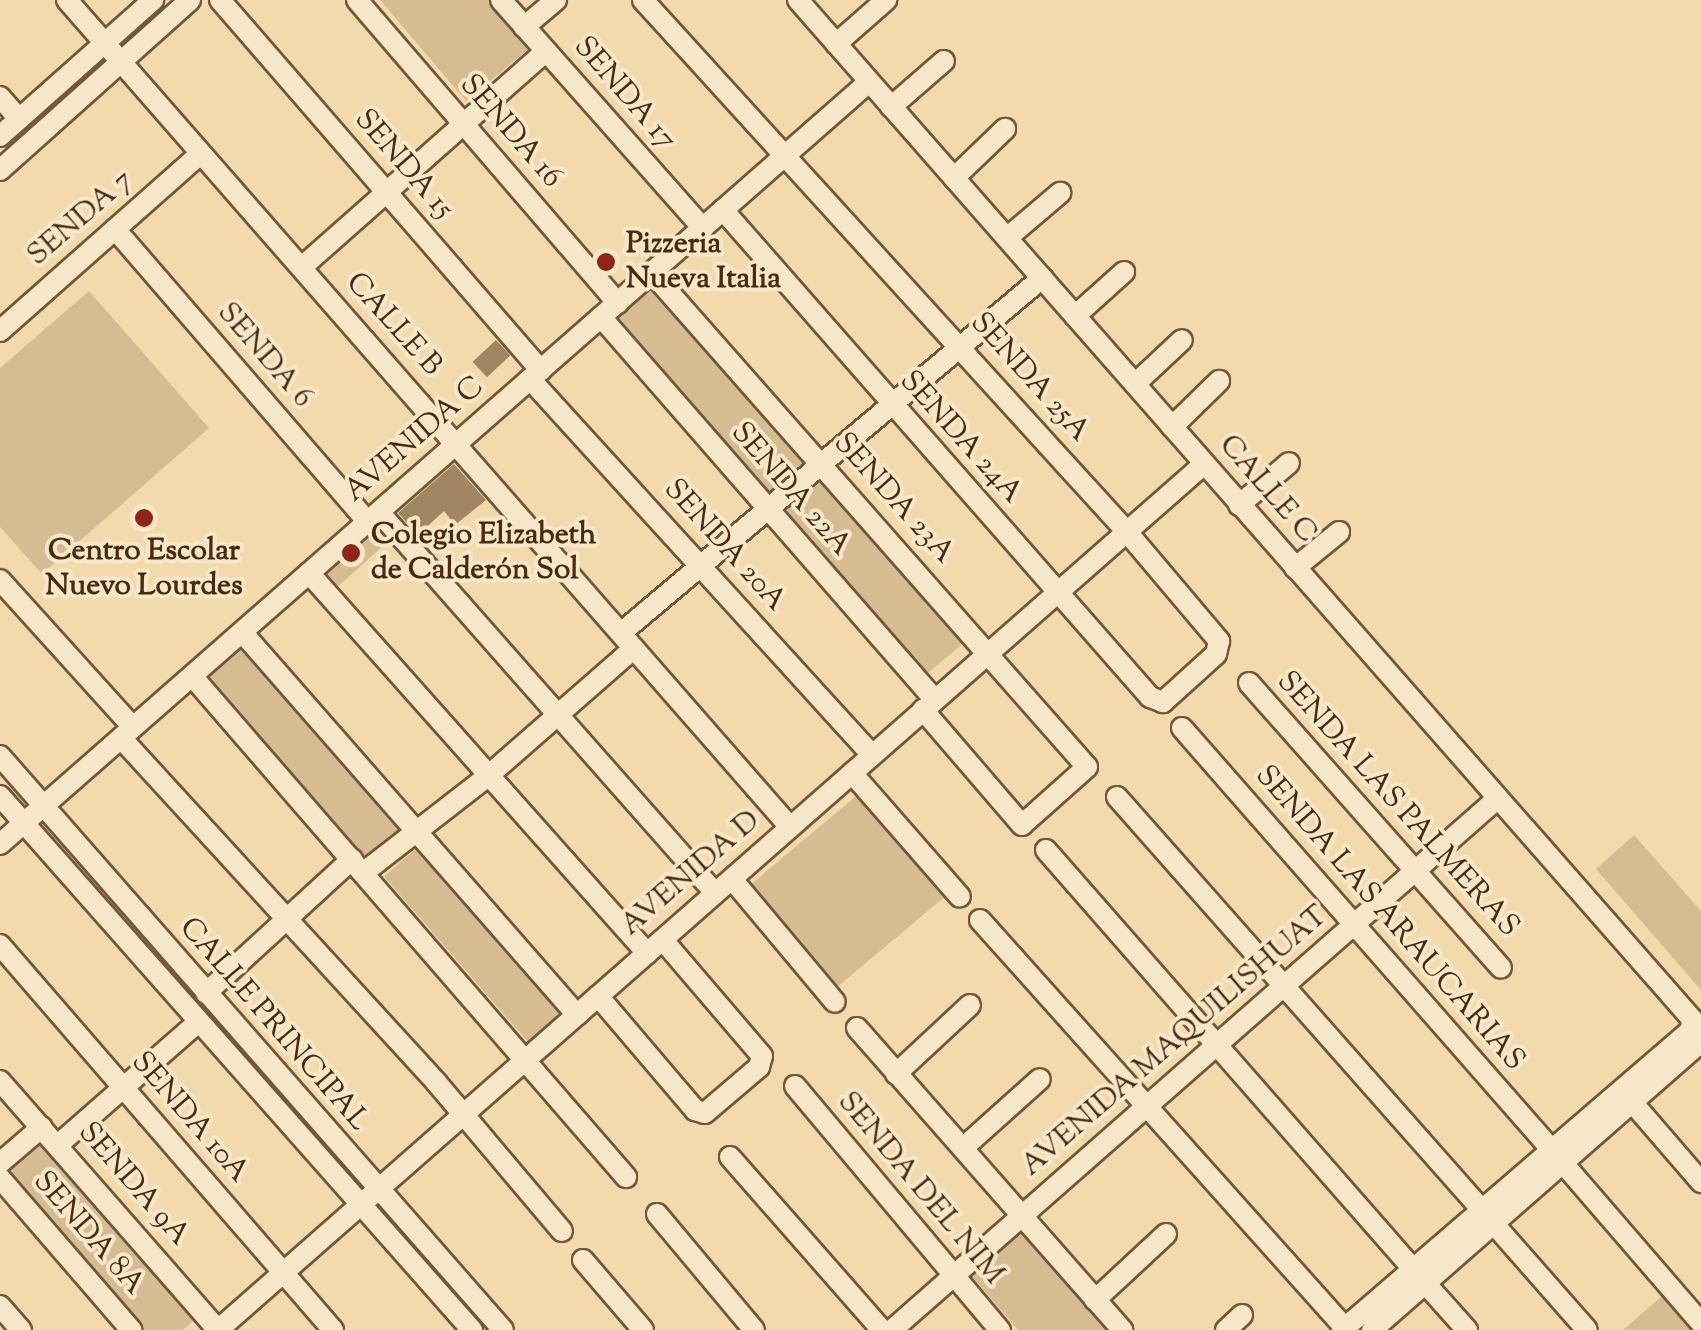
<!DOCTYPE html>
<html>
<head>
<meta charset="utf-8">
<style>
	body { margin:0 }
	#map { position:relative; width:1701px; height:1330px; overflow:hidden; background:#f3daac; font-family:"Sorts Mill Goudy",serif }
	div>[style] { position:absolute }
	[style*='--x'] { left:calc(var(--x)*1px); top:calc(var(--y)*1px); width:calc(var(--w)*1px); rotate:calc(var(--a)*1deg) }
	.green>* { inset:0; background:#d6bc92; transform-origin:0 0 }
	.building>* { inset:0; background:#a18662; transform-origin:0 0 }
	.roads { filter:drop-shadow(2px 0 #735738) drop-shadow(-2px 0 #735738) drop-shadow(0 2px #735738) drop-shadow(0 -2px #735738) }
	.minor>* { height:20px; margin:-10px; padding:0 10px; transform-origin:10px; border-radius:10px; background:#f7e7c9 }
	.dots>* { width:28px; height:28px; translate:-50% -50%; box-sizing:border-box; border:5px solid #f7e7c9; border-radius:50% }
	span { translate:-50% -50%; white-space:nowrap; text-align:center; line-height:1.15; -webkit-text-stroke:8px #f7e7c9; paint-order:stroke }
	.street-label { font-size:30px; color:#482b12 }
	.poi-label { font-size:30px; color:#482b12; font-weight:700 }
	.left { translate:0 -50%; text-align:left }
</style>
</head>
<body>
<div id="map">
	<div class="green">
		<div style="clip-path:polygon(380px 0,491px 0,531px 47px,466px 101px)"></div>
		<div style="left:654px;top:283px;width:238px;height:52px;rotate:49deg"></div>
		<div style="clip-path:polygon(89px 291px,209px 428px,42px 574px,0 527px,0 368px)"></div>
		<div style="left:823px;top:479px;width:216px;height:48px;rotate:50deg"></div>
		<div style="left:367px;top:520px;width:30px;height:68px;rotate:48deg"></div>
		<div style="left:241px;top:640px;width:247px;height:55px;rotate:48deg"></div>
		<div style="left:861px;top:792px;width:134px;height:149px;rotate:50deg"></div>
		<div style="clip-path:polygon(1634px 835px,1701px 911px,1701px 990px,1596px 869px)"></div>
		<div style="left:418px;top:847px;width:225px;height:45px;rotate:49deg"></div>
		<div style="clip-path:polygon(46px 1140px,195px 1319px,183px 1330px,143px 1330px,8px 1169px)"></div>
		<div style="clip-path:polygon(1023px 1226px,1113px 1330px,1018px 1330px,970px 1274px)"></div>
		<div style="clip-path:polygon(1662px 1296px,1692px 1330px,1623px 1330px)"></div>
	</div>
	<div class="building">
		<div style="left:496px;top:340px;width:21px;height:32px;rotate:47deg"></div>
		<div style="clip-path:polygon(454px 464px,486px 500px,455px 525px,444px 511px,418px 535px,398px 513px)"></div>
	</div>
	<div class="roads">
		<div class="minor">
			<div style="--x:67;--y:0;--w:1098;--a:48.84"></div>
			<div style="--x:220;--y:0;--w:490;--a:49.1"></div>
			<div style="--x:357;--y:0;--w:400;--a:49.3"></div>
			<div style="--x:501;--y:0;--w:305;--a:48.5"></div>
			<div style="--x:643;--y:0;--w:719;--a:47.7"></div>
			<div style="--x:1127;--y:532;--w:143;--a:49.8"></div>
			<div style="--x:1219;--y:641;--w:13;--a:103"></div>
			<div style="--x:1216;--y:654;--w:72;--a:137.8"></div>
			<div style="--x:1163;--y:702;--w:14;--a:-159"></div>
			<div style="--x:1150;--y:697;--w:648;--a:-131.24"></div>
			<div style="--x:798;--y:0;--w:1356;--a:48.74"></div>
			<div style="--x:1692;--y:1019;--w:11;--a:95"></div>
			<div style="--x:1691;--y:1030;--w:460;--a:139.3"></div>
			<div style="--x:524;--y:27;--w:42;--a:-40.2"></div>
			<div style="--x:836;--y:44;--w:67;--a:-41.3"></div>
			<div style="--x:0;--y:97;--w:29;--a:49"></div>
			<div style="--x:891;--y:107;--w:70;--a:-41"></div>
			<div style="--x:0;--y:136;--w:205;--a:-41.6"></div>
			<div style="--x:0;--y:170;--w:255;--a:-41.8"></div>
			<div style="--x:954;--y:178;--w:71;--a:-43.9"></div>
			<div style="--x:115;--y:229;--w:387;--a:49.2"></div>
			<div style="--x:1007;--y:238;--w:70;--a:-40.3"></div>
			<div style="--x:302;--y:267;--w:326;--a:-41.5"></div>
			<div style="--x:652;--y:273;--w:658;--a:48.63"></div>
			<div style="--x:1087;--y:767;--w:87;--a:138.3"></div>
			<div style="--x:1022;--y:825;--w:152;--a:-130.7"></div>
			<div style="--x:1075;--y:316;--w:66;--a:-41.9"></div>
			<div style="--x:601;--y:317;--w:508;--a:48.91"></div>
			<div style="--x:0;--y:331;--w:268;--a:-41.5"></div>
			<div style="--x:530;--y:379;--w:508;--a:47.71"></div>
			<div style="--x:1135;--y:384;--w:64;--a:-43.1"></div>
			<div style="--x:1172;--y:427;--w:66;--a:-44.4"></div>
			<div style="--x:1239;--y:505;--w:65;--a:-40"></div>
			<div style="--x:379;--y:512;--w:508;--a:48.59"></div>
			<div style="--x:1295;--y:568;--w:57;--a:-39.3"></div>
			<div style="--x:309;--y:573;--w:509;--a:48.35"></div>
			<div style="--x:0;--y:580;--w:198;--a:47.9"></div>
			<div style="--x:242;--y:632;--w:509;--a:48.82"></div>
			<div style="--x:621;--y:633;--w:551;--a:-40.14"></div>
			<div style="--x:192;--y:676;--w:663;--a:49.1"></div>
			<div style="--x:1249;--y:683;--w:380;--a:48.5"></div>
			<div style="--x:1182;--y:728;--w:560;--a:48.77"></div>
			<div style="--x:121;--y:738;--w:466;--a:47.5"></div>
			<div style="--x:436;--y:1082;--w:195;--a:49.8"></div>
			<div style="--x:0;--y:756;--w:763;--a:48.77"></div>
			<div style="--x:852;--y:773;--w:164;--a:48.9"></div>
			<div style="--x:0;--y:796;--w:713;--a:48.53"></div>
			<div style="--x:1117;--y:797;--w:551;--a:48.53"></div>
			<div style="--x:0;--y:844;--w:1156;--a:-41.25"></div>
			<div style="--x:1046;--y:850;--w:558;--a:48.78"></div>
			<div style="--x:363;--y:873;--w:158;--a:-37.8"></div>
			<div style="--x:488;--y:776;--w:194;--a:-41.2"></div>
			<div style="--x:732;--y:879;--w:160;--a:50.1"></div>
			<div style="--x:980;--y:920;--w:547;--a:48.18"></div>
			<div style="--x:0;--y:945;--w:509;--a:49.14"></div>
			<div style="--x:206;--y:993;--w:198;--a:-42.5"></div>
			<div style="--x:598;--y:996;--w:150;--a:49.6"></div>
			<div style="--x:695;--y:1110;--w:10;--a:17"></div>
			<div style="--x:705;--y:1113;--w:71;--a:-40.4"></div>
			<div style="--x:759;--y:1067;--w:11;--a:-75"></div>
			<div style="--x:762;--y:1056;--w:153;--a:-130.5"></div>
			<div style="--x:857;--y:1028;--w:402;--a:48.7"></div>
			<div style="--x:896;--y:1074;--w:101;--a:-43"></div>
			<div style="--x:0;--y:1081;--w:331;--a:48.8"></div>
			<div style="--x:795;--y:1086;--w:319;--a:50"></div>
			<div style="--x:1632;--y:1102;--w:106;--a:49.2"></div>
			<div style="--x:59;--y:1144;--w:184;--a:-41.2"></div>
			<div style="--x:963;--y:1148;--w:103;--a:-41.9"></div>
			<div style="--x:730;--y:1157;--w:230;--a:48.7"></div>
			<div style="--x:1562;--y:1162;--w:213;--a:49.2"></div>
			<div style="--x:0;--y:1163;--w:55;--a:-40.6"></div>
			<div style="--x:0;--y:1178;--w:201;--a:49.2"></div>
			<div style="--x:657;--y:1214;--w:151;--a:50.1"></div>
			<div style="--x:1493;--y:1223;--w:142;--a:48.7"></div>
			<div style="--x:583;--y:1260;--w:92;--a:49.4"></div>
			<div style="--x:1425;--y:1283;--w:63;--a:48.2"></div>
			<div style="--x:1095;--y:1300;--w:97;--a:-42.9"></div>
			<div style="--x:0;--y:1306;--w:32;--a:49"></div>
			<div style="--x:218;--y:1330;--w:1312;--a:-41.29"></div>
			<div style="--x:892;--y:1330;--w:806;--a:-41.28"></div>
			<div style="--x:1226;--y:1330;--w:22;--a:-43"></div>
			<div style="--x:1372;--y:1330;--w:437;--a:-41.2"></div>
		</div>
	</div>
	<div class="dots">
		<div style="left:606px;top:262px;background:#8f2418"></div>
		<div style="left:144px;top:518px;background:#8f2418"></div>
		<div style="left:351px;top:553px;background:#8f2418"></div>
	</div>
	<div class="street-label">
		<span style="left:624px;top:94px;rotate:49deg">SENDA 17</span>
		<span style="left:510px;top:132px;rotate:49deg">SENDA 16</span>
		<span style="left:403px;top:165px;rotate:49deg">SENDA 15</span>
		<span style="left:81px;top:219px;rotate:-41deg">SENDA 7</span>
		<span style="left:393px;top:325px;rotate:48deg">CALLE B</span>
		<span style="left:264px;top:356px;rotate:49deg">SENDA 6</span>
		<span style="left:1029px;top:378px;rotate:48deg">SENDA 25A</span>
		<span style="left:960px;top:438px;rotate:48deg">SENDA 24A</span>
		<span style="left:415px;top:440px;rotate:-41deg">AVENIDA C</span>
		<span style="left:790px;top:490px;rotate:49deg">SENDA 22A</span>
		<span style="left:1267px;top:490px;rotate:49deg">CALLE C</span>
		<span style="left:893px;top:499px;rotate:48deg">SENDA 23A</span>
		<span style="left:724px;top:546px;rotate:48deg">SENDA 20A</span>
		<span style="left:1397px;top:805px;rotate:48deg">SENDA LAS PALMERAS</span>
		<span style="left:691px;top:874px;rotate:-41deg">AVENIDA D</span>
		<span style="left:1389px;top:919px;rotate:49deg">SENDA LAS ARAUCARIAS</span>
		<span style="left:273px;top:1025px;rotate:49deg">CALLE PRINCIPAL</span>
		<span style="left:1175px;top:1042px;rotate:-41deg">AVENIDA MAQUILISHUAT</span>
		<span style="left:189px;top:1118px;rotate:49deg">SENDA 10A</span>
		<span style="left:133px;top:1185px;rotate:49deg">SENDA 9A</span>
		<span style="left:920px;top:1189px;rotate:50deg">SENDA DEL NIM</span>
		<span style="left:88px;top:1234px;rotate:49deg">SENDA 8A</span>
	</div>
	<div class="poi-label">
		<span class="left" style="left:626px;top:262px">Pizzeria<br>Nueva Italia</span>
		<span class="left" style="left:371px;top:553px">Colegio Elizabeth<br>de Calderón Sol</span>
		<span style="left:144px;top:569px">Centro Escolar<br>Nuevo Lourdes</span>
	</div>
</div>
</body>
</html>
